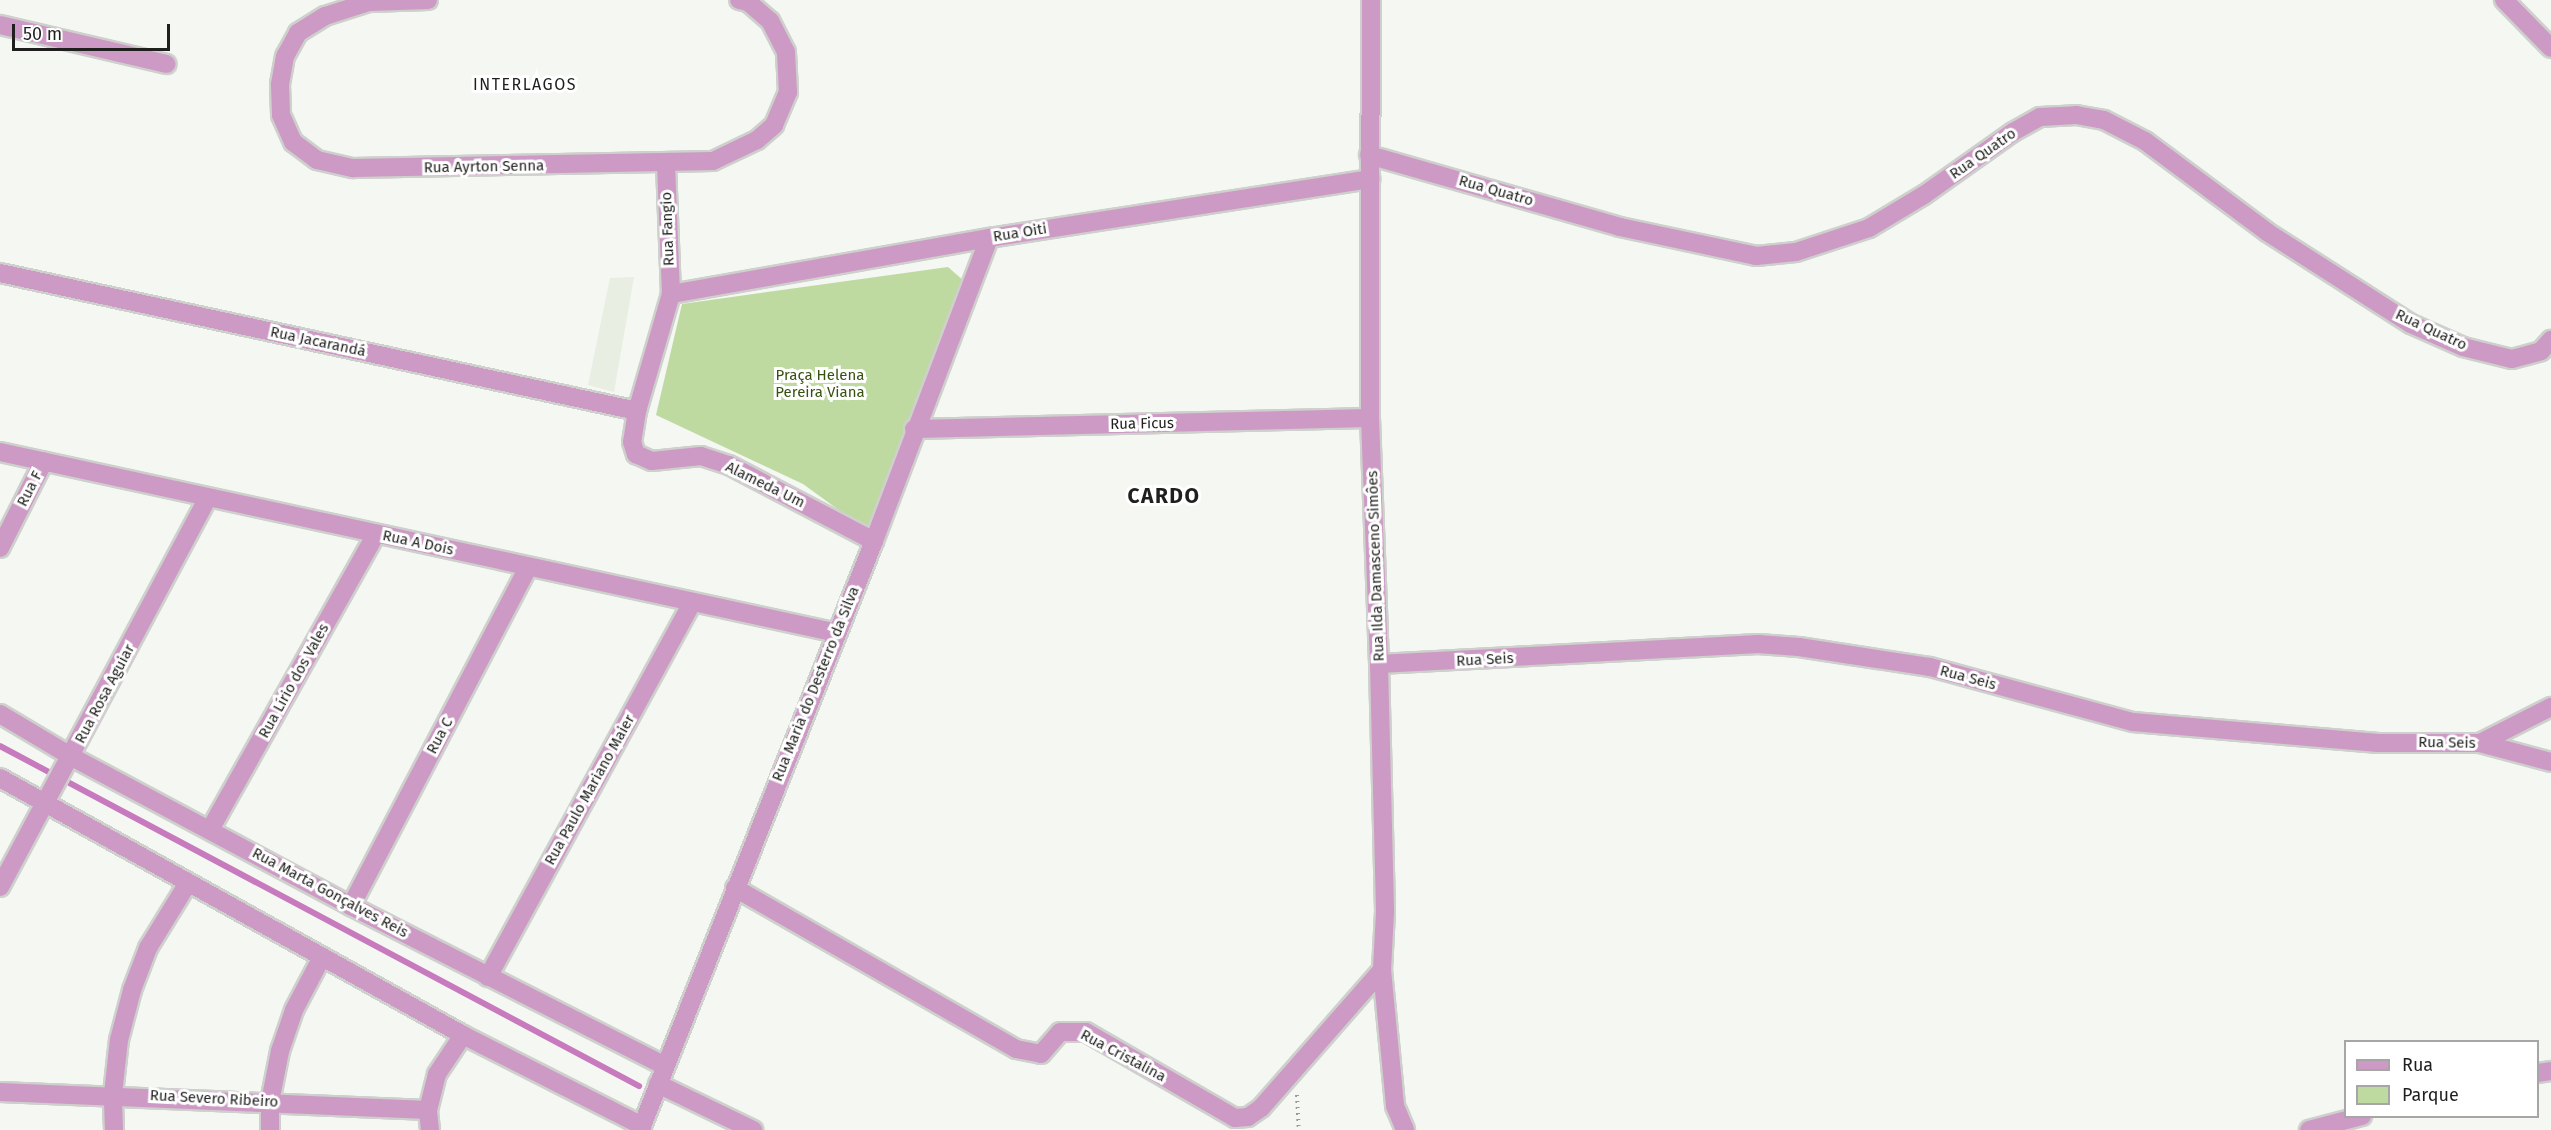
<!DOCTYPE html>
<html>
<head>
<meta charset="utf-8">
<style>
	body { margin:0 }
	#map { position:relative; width:2551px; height:1130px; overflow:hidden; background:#f4f7f2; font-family:"Fira Sans",sans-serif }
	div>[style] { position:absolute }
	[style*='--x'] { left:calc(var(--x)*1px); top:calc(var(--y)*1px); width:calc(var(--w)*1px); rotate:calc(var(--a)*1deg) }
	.built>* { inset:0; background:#e8eee2 }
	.green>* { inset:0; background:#bedaa0 }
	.stream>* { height:6px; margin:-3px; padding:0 3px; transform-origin:3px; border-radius:3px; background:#c77abd }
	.path>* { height:4px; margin-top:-2px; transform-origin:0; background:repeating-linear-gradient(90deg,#999b97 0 1.5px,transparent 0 6px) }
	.roads { filter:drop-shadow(2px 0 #ced0cc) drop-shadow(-2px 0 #ced0cc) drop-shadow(0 2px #ced0cc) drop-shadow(0 -2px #ced0cc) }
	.minor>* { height:18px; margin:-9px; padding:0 9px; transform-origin:9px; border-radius:9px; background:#cd99c5 }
	.tertiary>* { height:18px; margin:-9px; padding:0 9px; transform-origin:9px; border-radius:9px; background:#cd99c5 }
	span { translate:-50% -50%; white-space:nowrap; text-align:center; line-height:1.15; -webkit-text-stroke:6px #fff; paint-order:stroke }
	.street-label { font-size:15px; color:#1f201e }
	.park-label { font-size:15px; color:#37510f }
	.neighbourhood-label { font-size:16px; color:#1f201e; letter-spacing:1.5px }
	.district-label { font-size:21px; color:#1f201e; font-weight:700; letter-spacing:1.5px }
	.legend { position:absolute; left:2344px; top:1040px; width:195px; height:78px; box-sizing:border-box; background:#fff; border:2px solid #a5a6a5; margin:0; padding:8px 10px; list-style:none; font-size:18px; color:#1f201e }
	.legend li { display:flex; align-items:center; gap:12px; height:30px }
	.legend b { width:30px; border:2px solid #a5a6a5 }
	.scale { position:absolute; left:12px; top:24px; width:158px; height:27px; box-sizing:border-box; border:3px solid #1f201e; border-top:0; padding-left:8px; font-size:18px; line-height:21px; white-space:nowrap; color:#1f201e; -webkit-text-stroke:4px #fff; paint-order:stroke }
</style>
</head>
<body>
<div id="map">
	<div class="built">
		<div style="clip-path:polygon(634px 277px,614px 392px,588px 385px,610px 278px)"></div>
	</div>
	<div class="green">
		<div style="clip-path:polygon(948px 267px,964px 281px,869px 532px,803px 484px,656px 415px,682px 304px)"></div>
	</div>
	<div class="stream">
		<div style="--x:0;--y:746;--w:724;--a:28.02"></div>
	</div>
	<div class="path">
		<div style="--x:1297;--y:1095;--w:35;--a:87"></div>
	</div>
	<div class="roads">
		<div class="minor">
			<div style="--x:428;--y:0;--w:59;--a:178.1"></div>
			<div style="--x:369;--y:2;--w:46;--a:162.3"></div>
			<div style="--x:325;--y:16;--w:32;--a:148"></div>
			<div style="--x:298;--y:33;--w:26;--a:119"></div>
			<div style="--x:285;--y:56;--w:29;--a:100"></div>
			<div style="--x:280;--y:85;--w:30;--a:88"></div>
			<div style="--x:281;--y:115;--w:30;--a:66"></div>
			<div style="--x:293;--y:142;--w:30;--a:37"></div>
			<div style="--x:317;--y:160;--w:37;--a:13"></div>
			<div style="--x:353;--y:168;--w:360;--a:-1.1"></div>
			<div style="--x:713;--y:161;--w:49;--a:-25.5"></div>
			<div style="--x:757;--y:140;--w:23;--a:-41"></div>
			<div style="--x:774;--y:125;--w:36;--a:-67"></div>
			<div style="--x:788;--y:92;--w:40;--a:-92.9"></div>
			<div style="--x:786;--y:52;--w:35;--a:-117"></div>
			<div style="--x:770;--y:21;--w:29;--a:-139"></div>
			<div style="--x:748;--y:2;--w:9;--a:-167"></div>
			<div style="--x:2504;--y:0;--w:67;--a:45.6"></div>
			<div style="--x:0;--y:25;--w:171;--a:13.2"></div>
			<div style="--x:1369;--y:155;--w:261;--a:16"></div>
			<div style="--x:1620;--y:227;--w:139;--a:12"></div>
			<div style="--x:1756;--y:256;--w:40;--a:-5.7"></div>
			<div style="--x:1796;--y:252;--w:77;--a:-18.2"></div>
			<div style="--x:1869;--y:228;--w:64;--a:-31"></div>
			<div style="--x:1924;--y:195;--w:109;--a:-35.3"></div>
			<div style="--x:2013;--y:132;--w:31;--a:-29"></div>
			<div style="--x:2040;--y:117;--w:36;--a:-3"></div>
			<div style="--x:2076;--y:115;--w:28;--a:10"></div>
			<div style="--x:2104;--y:120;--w:46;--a:27.1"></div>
			<div style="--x:2145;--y:141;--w:152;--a:36.7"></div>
			<div style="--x:2267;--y:232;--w:171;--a:32.6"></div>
			<div style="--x:2411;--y:324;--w:57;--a:23.9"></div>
			<div style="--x:2463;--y:347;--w:50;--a:13.8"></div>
			<div style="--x:2512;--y:359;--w:30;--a:-15"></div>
			<div style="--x:2541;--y:351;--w:15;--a:-48"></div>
			<div style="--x:666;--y:164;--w:130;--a:87.8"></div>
			<div style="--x:671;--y:294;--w:122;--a:106.2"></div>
			<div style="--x:637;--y:411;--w:31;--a:99"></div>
			<div style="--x:632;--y:442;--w:13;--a:72"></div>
			<div style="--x:636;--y:454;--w:17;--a:24"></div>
			<div style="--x:652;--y:461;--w:49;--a:-5.8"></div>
			<div style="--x:701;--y:456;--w:29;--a:18"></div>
			<div style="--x:729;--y:465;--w:164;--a:27.7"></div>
			<div style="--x:0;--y:273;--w:652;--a:12.22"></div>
			<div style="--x:671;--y:294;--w:323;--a:-10"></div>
			<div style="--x:1370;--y:418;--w:246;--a:87.9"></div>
			<div style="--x:1379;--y:664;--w:248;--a:88.6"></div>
			<div style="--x:1385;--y:912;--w:58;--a:93"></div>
			<div style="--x:1382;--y:970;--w:137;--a:84.5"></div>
			<div style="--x:1395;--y:1106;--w:26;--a:67"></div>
			<div style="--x:0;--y:452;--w:856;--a:12.2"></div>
			<div style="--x:0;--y:548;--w:97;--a:-63.2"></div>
			<div style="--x:1379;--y:664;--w:380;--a:-3"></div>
			<div style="--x:1758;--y:644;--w:41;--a:4.2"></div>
			<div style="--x:1799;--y:647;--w:133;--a:8.7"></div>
			<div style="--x:1930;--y:667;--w:210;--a:15.2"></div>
			<div style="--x:2133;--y:722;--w:246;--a:4.9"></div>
			<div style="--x:2378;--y:743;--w:102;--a:0"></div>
			<div style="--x:2480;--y:743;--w:73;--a:15"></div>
			<div style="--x:2480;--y:743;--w:80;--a:-26.9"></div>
			<div style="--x:211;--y:828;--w:337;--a:-60.7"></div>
			<div style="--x:0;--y:887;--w:440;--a:-61.9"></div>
			<div style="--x:735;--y:888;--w:324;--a:29.8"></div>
			<div style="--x:1016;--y:1049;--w:25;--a:11"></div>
			<div style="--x:1041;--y:1054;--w:29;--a:-49"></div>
			<div style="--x:1060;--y:1032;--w:26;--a:0"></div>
			<div style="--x:1086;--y:1032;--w:172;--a:30"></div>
			<div style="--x:1235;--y:1118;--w:13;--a:-4"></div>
			<div style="--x:1248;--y:1117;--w:16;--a:-35"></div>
			<div style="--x:1261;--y:1108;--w:184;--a:-48.8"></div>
			<div style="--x:351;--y:906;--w:382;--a:-62.4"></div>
			<div style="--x:488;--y:977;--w:426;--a:-61.4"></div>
			<div style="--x:2538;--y:1073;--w:13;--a:-9"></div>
			<div style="--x:658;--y:1084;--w:106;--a:25.8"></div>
			<div style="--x:0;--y:1092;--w:428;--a:2.4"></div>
			<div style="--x:114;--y:1130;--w:36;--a:-92"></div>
			<div style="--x:113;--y:1094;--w:54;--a:-83.7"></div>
			<div style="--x:119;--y:1040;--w:52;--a:-75.4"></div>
			<div style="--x:132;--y:990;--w:45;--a:-69.1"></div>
			<div style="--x:148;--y:948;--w:76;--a:-58.4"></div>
			<div style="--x:270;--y:1130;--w:28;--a:-90"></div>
			<div style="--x:270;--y:1102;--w:52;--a:-78.9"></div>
			<div style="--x:280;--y:1051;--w:43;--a:-71.1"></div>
			<div style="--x:294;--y:1010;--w:60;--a:-62.2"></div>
			<div style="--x:430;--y:1130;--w:20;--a:-96"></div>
			<div style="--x:428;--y:1110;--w:37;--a:-76"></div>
			<div style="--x:437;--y:1074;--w:47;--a:-56.3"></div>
			<div style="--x:2309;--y:1130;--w:55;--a:-14.8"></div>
		</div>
		<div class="tertiary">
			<div style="--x:914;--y:429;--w:456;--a:-1.4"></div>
			<div style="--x:1370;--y:418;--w:418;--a:-89.9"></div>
			<div style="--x:0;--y:714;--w:84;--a:30.8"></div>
			<div style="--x:72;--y:757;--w:316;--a:28.1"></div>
			<div style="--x:351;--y:906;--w:352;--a:27"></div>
			<div style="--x:0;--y:778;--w:530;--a:29.03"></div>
			<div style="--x:463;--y:1035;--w:201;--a:26.9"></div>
			<div style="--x:642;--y:1126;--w:629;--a:-68.37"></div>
			<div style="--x:874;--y:541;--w:324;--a:-69.2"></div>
			<div style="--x:989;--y:238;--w:386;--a:-8.8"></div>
		</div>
	</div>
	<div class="street-label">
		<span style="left:1983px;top:154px;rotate:-35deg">Rua Quatro</span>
		<span style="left:484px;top:167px;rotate:-1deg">Rua Ayrton Senna</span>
		<span style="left:1496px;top:191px;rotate:16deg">Rua Quatro</span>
		<span style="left:668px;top:229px;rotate:-92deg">Rua Fangio</span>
		<span style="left:1020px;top:233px;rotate:-9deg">Rua Oiti</span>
		<span style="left:2431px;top:330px;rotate:25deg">Rua Quatro</span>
		<span style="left:318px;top:342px;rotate:12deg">Rua Jacarandá</span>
		<span style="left:1142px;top:424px;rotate:-1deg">Rua Ficus</span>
		<span style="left:765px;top:485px;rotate:26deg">Alameda Um</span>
		<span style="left:30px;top:489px;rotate:-63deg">Rua F</span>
		<span style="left:418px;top:543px;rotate:12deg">Rua A Dois</span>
		<span style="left:1376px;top:566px;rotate:-92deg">Rua Ilda Damasceno Simôes</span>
		<span style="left:1485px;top:660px;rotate:-3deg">Rua Seis</span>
		<span style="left:1968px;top:678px;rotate:15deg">Rua Seis</span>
		<span style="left:294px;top:681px;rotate:-61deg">Rua Lírio dos Vales</span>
		<span style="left:816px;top:684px;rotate:-68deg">Rua Maria do Desterro da Silva</span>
		<span style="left:105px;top:694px;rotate:-62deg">Rua Rosa Aguiar</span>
		<span style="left:440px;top:736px;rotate:-62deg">Rua C</span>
		<span style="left:2447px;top:743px;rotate:1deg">Rua Seis</span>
		<span style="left:590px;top:790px;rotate:-61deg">Rua Paulo Mariano Maier</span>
		<span style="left:330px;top:893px;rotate:28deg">Rua Marta Gonçalves Reis</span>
		<span style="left:1123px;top:1056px;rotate:28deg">Rua Cristalina</span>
		<span style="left:214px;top:1099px;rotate:3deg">Rua Severo Ribeiro</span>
	</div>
	<div class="park-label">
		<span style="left:820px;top:384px">Praça Helena<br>Pereira Viana</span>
	</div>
	<div class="neighbourhood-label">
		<span style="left:525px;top:85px">INTERLAGOS</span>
	</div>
	<div class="district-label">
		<span style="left:1164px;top:496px">CARDO</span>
	</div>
	<ul class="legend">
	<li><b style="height:8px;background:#cd99c5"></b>Rua</li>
	<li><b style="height:16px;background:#bedaa0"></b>Parque</li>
	</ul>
	<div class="scale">50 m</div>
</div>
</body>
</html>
